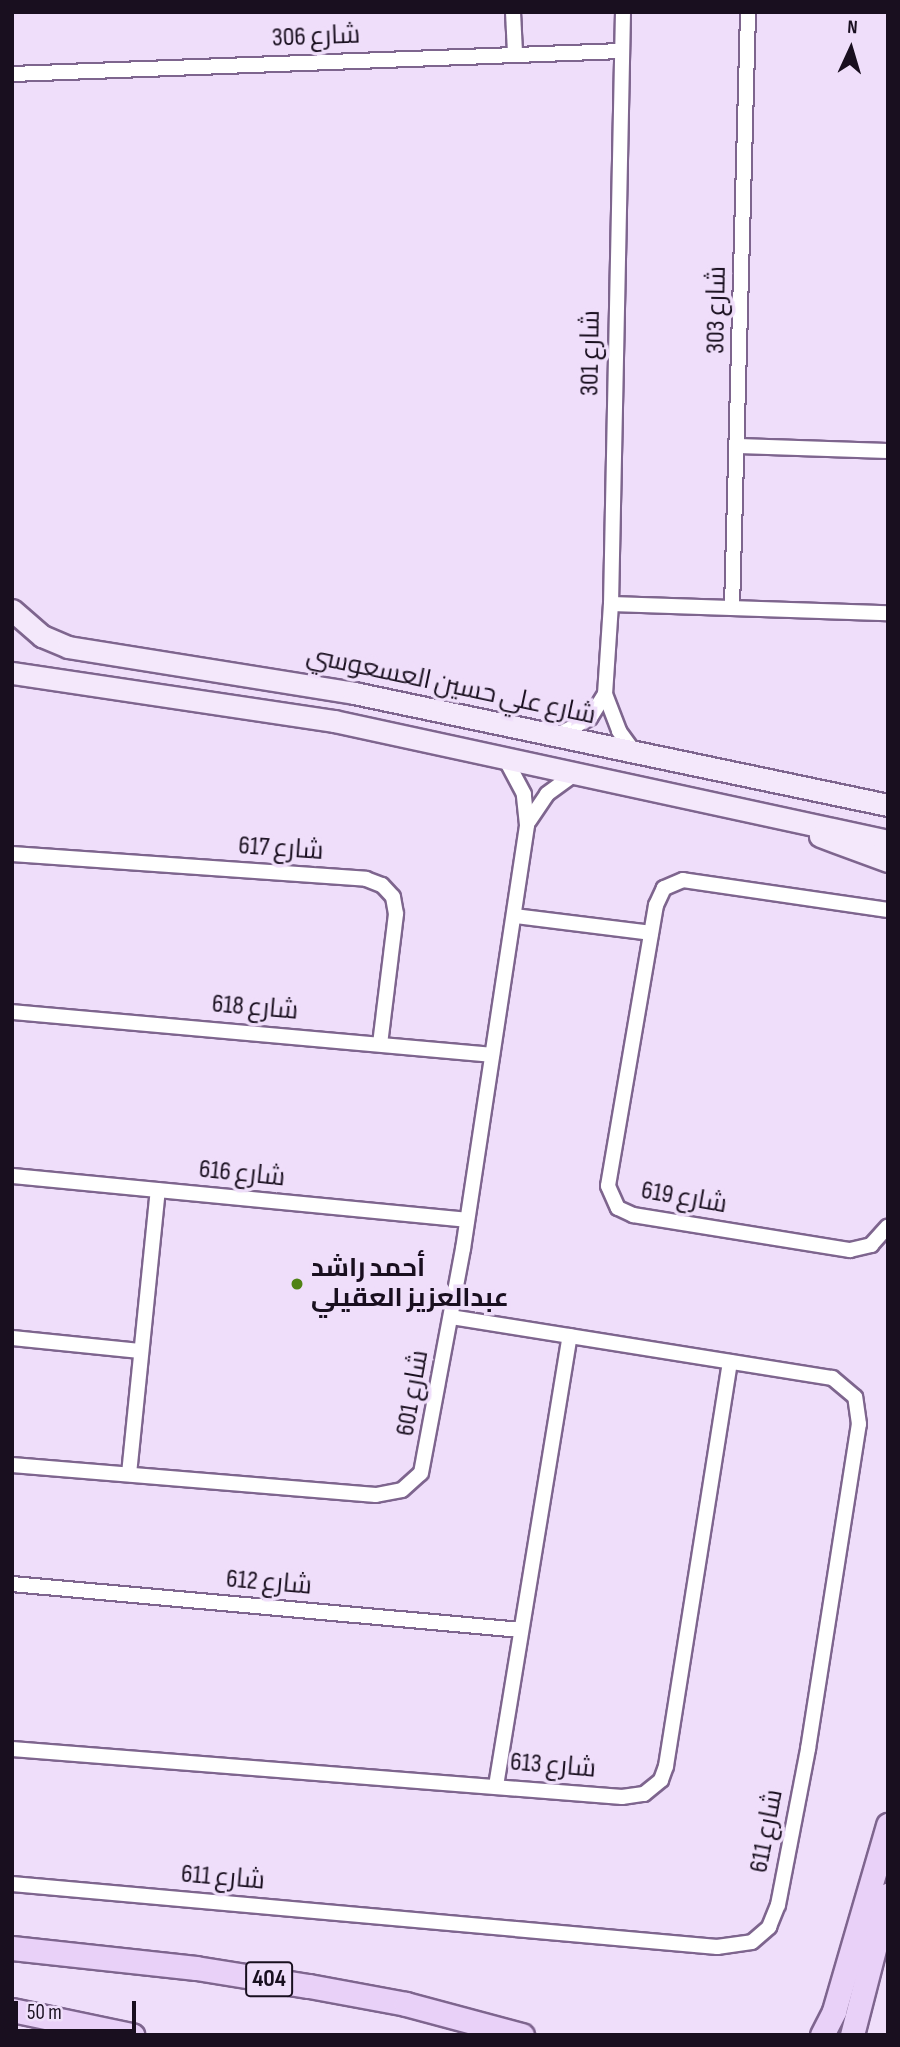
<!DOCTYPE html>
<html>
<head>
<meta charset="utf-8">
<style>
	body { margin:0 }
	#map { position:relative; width:900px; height:2047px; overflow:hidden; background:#efdefa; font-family:"Sofia Sans Condensed",Cairo,sans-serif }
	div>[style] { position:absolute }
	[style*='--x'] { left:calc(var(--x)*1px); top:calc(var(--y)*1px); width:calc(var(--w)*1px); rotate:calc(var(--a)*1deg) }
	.roads { filter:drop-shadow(2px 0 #7e658e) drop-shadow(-2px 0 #7e658e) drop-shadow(0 2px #7e658e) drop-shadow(0 -2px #7e658e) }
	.street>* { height:14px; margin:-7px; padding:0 7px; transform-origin:7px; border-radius:7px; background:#fff }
	.secondary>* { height:21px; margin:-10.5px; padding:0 10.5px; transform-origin:10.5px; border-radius:10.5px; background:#f4e8fb }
	.primary>* { height:23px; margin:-11.5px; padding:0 11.5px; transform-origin:11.5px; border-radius:11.5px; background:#e9d1f8 }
	.dots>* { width:19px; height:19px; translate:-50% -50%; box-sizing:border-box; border:4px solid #efdefa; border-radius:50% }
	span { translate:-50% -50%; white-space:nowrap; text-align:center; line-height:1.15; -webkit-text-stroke:7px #efdefa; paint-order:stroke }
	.shield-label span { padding:2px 5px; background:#efdefa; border:2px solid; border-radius:5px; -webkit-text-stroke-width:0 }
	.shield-label { font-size:24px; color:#190f1f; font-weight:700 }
	.street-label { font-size:26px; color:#190f1f }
	.poi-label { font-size:26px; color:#190f1f; font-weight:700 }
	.left { translate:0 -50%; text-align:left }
	.frame { position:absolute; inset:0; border:14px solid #190f1f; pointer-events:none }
	.north { position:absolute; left:816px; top:14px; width:70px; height:70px; -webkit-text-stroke:5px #efdefa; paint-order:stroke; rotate:4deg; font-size:19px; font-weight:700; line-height:28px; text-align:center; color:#190f1f }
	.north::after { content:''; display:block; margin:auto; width:24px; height:32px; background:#190f1f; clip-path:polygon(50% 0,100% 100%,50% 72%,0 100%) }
	.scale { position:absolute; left:14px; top:2001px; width:122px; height:32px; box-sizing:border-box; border:4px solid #190f1f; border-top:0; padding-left:9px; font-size:21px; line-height:24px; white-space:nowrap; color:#190f1f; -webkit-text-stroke:5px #efdefa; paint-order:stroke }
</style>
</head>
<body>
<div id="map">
	<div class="roads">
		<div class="street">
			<div style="--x:513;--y:12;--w:41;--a:87.2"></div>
			<div style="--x:623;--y:12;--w:592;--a:91.16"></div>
			<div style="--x:611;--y:604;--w:90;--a:93.8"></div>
			<div style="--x:605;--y:694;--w:40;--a:69"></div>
			<div style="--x:619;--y:731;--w:26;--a:54"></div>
			<div style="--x:12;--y:74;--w:609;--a:-2.16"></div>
			<div style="--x:738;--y:446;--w:150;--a:1.9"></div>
			<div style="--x:611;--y:604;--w:277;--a:1.9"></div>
			<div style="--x:732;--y:608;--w:596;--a:-88.46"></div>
			<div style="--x:558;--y:735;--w:36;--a:-28"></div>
			<div style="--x:590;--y:718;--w:28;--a:-58"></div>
			<div style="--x:529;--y:821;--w:32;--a:-56"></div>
			<div style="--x:547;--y:794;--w:34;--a:-36"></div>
			<div style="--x:12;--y:854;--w:355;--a:4"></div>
			<div style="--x:366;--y:879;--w:17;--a:21"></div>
			<div style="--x:382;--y:885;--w:16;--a:47"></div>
			<div style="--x:393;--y:897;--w:17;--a:80"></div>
			<div style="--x:396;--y:914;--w:131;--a:97"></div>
			<div style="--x:888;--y:910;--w:207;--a:-171.7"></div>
			<div style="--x:683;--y:880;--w:21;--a:157"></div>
			<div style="--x:664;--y:888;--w:19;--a:115"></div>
			<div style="--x:656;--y:905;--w:285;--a:99.7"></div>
			<div style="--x:608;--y:1186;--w:24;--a:66"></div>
			<div style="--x:618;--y:1208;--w:17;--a:25"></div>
			<div style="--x:633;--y:1215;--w:220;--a:9.2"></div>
			<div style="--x:850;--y:1250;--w:22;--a:-13"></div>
			<div style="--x:871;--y:1245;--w:25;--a:-48"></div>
			<div style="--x:515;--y:916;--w:137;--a:7.1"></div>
			<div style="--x:12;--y:1012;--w:482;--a:5.1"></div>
			<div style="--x:12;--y:1176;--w:457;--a:5.5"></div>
			<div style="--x:12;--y:1338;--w:129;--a:5.8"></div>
			<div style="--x:12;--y:1465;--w:365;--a:4.7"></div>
			<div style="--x:376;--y:1495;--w:26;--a:-11"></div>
			<div style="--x:402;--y:1490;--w:25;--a:-42"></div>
			<div style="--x:421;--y:1473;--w:228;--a:-79.4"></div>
			<div style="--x:463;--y:1249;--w:429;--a:-81.4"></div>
			<div style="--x:527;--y:825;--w:31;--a:-96"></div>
			<div style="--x:524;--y:794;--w:40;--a:-118"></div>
			<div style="--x:129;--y:1474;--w:285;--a:-84.2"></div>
			<div style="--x:12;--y:1584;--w:511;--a:5.16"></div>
			<div style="--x:12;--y:1749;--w:612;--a:4.5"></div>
			<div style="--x:622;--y:1797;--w:22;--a:-8"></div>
			<div style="--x:644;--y:1794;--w:22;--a:-39"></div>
			<div style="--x:661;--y:1780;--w:15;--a:-70"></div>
			<div style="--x:666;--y:1766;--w:409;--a:-81"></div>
			<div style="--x:496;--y:1786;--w:456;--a:-80.7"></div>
			<div style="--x:12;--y:1884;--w:708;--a:5.11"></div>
			<div style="--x:717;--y:1947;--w:35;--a:-8"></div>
			<div style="--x:752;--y:1942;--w:23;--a:-41"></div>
			<div style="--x:769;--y:1927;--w:24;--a:-68"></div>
			<div style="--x:778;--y:1905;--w:159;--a:-79.1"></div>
			<div style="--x:808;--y:1749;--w:329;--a:-81.1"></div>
			<div style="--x:859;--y:1424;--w:27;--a:-98"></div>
			<div style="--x:855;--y:1397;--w:30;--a:-140"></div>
			<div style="--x:832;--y:1378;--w:386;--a:-170.9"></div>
		</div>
		<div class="secondary">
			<div style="--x:12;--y:610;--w:40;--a:41"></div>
			<div style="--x:42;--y:636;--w:28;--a:23"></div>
			<div style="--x:68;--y:647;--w:290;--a:9.1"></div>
			<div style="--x:354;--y:693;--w:546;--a:11.85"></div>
			<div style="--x:12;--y:673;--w:326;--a:8.5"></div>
			<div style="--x:334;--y:721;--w:567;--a:12.22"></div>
			<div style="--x:820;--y:836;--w:72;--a:20.2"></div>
		</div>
		<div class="primary">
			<div style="--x:12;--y:1948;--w:185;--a:6.2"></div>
			<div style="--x:196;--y:1968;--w:114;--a:9.1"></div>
			<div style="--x:309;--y:1986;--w:99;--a:10.5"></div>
			<div style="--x:406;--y:2004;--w:120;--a:15"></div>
			<div style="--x:12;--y:2010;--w:123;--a:11.8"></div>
			<div style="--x:822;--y:2035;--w:27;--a:-63"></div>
			<div style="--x:834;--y:2011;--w:194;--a:-73.8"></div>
			<div style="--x:852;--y:2035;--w:145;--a:-75.6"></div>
		</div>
	</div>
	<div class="dots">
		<div style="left:297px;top:1284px;background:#508215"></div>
	</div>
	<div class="shield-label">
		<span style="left:269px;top:1979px">404</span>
	</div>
	<div class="street-label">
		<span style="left:316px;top:37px;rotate:-2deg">شارع 306</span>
		<span style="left:717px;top:310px;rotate:-89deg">شارع 303</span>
		<span style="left:591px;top:353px;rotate:-89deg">شارع 301</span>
		<span style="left:451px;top:686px;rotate:12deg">شارع علي حسين العسعوسي</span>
		<span style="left:281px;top:849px;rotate:4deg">شارع 617</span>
		<span style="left:255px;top:1008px;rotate:5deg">شارع 618</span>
		<span style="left:242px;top:1174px;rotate:6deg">شارع 616</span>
		<span style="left:684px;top:1198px;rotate:10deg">شارع 619</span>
		<span style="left:413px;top:1393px;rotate:-80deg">شارع 601</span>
		<span style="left:269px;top:1583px;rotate:5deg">شارع 612</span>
		<span style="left:553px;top:1766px;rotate:5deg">شارع 613</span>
		<span style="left:767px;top:1831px;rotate:-79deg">شارع 611</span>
		<span style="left:223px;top:1878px;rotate:5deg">شارع 611</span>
	</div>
	<div class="poi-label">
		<span class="left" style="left:311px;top:1284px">أحمد راشد<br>عبدالعزيز العقيلي</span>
	</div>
	<div class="frame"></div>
	<div class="north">N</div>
	<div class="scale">50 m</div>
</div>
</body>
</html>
